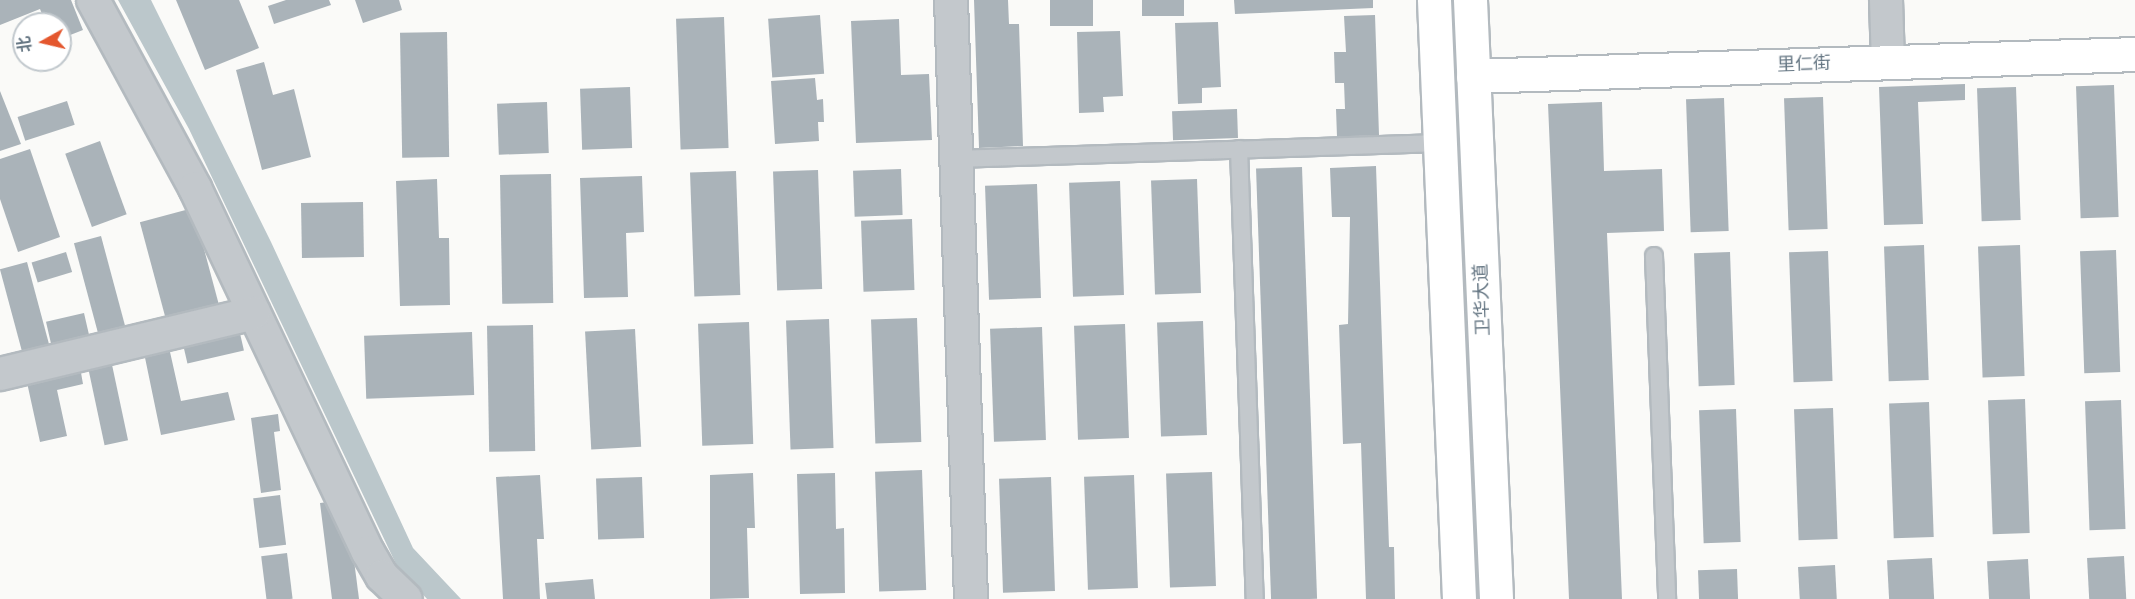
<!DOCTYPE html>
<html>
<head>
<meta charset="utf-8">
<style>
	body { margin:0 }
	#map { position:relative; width:2135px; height:599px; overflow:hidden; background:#fafaf8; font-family:"Sofia Sans Condensed","Noto Sans SC",sans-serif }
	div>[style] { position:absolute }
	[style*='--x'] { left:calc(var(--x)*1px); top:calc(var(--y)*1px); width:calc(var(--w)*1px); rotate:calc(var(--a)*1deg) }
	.water>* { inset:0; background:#bbc7cb }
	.building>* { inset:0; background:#aab3b9; transform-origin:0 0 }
	.roads { filter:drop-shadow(2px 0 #b3babf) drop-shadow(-2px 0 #b3babf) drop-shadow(0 2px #b3babf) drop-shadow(0 -2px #b3babf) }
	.lane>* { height:16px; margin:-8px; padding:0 8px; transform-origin:8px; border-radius:8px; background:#c3c8cc }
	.street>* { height:32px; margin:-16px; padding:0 16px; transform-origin:16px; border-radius:16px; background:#c3c8cc }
	.secondary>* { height:33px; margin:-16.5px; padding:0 16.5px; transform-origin:16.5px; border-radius:16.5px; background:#fff }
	span { translate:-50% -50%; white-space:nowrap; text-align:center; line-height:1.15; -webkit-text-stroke:6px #fff; paint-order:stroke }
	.street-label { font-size:18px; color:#657683 }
	.north { position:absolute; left:12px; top:12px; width:60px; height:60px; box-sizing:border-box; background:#fff; border:2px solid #c1c8cd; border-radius:50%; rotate:262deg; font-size:16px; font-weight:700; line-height:24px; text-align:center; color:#657683 }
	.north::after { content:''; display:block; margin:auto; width:21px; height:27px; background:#e4572e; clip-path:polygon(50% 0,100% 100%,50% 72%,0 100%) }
</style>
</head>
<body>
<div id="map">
	<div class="water">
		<div style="clip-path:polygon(118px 0,151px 0,271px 242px,413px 548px,461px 599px,427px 599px,396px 564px,189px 129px)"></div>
	</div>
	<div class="building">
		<div style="clip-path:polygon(0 0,71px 0,83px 30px,60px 39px,60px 24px,46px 24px,40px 9px,0 25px)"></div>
		<div style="clip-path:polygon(176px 0,239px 0,259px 48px,205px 70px)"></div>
		<div style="clip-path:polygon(286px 0,329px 0,331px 5px,274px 24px,268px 6px)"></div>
		<div style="clip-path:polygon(355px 0,399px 0,402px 10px,363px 23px)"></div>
		<div style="clip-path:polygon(974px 0,1008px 0,1009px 24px,1019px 24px,1023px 146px,979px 148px)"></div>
		<div style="left:1050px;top:0;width:43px;height:26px"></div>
		<div style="left:1142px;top:0;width:42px;height:16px"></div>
		<div style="clip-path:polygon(1234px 0,1373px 0,1373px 8px,1235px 14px)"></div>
		<div style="left:820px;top:15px;width:59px;height:52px;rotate:86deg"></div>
		<div style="clip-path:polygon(1375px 15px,1379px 135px,1337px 137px,1336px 109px,1345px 109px,1344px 83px,1335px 83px,1334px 52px,1346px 52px,1344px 16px)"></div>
		<div style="left:724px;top:17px;width:131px;height:48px;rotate:88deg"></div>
		<div style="clip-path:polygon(899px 19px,901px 75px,929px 74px,932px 140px,856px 143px,851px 21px)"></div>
		<div style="clip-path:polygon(1218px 22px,1221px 87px,1202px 88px,1202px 103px,1178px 104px,1175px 23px)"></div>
		<div style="clip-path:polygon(1120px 31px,1123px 96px,1103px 97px,1104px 112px,1079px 113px,1077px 32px)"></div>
		<div style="left:447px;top:32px;width:125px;height:47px;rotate:89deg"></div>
		<div style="clip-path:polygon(264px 62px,273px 95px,294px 89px,311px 157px,262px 170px,236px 70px)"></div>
		<div style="clip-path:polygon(815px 78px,817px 100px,823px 99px,824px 122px,818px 122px,819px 141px,775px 144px,771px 81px)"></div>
		<div style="clip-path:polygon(1965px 84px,1965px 100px,1918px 102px,1923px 224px,1884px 225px,1879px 87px)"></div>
		<div style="left:2114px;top:85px;width:132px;height:38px;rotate:88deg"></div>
		<div style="left:630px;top:87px;width:61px;height:50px;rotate:88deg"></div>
		<div style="left:2016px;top:87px;width:133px;height:39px;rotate:88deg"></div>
		<div style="clip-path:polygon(0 91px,21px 144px,0 151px)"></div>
		<div style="left:1823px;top:97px;width:132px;height:39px;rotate:88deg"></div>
		<div style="left:1724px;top:98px;width:133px;height:38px;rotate:88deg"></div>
		<div style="left:67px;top:101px;width:25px;height:52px;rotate:72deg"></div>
		<div style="left:547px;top:102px;width:51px;height:50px;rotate:88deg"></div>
		<div style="clip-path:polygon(1602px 102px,1604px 171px,1662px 169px,1664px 231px,1607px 233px,1622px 599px,1569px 599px,1548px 104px)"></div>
		<div style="left:1237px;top:109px;width:29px;height:65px;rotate:88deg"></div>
		<div style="left:100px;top:141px;width:78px;height:37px;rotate:70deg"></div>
		<div style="clip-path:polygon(30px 149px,60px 237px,18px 252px,0 199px,0 159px)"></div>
		<div style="clip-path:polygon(1376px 166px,1389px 547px,1394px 547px,1395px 599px,1366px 599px,1361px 443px,1343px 444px,1339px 325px,1348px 324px,1350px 217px,1332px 217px,1330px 168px)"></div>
		<div style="left:1302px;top:167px;width:432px;height:46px;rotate:88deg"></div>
		<div style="left:901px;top:169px;width:46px;height:48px;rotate:88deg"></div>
		<div style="left:818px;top:170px;width:119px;height:45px;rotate:88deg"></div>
		<div style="left:736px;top:171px;width:124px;height:46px;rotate:88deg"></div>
		<div style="left:551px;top:174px;width:129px;height:51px;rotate:89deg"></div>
		<div style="clip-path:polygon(642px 176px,644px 232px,626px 233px,628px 297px,584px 298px,580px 178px)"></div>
		<div style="clip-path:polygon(437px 179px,439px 238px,449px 238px,450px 305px,400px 306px,396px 181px)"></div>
		<div style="left:1197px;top:179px;width:114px;height:46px;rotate:88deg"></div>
		<div style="left:1120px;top:181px;width:114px;height:51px;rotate:88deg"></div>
		<div style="left:1037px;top:184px;width:114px;height:52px;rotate:88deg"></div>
		<div style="left:363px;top:202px;width:55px;height:62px;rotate:89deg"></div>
		<div style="left:193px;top:208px;width:103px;height:55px;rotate:75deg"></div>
		<div style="left:912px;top:219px;width:71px;height:51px;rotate:88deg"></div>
		<div style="left:101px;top:236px;width:95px;height:28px;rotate:75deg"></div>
		<div style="left:1924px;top:245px;width:135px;height:40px;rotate:88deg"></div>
		<div style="left:2020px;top:245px;width:131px;height:42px;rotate:88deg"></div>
		<div style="left:2116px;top:250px;width:122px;height:36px;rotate:88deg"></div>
		<div style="left:1828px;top:251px;width:130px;height:39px;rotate:88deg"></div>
		<div style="left:66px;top:252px;width:21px;height:36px;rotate:73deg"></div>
		<div style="left:1730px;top:252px;width:133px;height:36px;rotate:88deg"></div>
		<div style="left:27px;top:262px;width:86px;height:28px;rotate:75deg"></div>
		<div style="left:84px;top:313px;width:23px;height:39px;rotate:77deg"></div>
		<div style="left:917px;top:318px;width:124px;height:46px;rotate:88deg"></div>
		<div style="left:829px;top:319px;width:129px;height:43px;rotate:88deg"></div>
		<div style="left:1203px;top:321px;width:114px;height:46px;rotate:88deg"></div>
		<div style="left:749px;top:322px;width:122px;height:51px;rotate:88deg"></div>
		<div style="left:1125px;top:324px;width:114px;height:51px;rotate:88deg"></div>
		<div style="left:533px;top:325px;width:126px;height:46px;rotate:89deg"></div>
		<div style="left:1042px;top:327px;width:113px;height:52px;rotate:88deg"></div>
		<div style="left:239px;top:329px;width:22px;height:58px;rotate:77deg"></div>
		<div style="left:635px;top:329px;width:118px;height:50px;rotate:87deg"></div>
		<div style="left:472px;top:332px;width:63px;height:108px;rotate:88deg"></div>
		<div style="clip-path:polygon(168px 343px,181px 401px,228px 392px,235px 420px,161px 435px,143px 348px)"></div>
		<div style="left:111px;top:360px;width:82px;height:24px;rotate:78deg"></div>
		<div style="clip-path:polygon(80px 367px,83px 384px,57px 390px,67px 436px,40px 442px,26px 378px)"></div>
		<div style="left:2025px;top:399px;width:134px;height:37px;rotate:88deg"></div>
		<div style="left:2121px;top:400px;width:129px;height:36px;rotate:88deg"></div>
		<div style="left:1929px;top:402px;width:135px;height:40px;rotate:88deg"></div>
		<div style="left:1833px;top:408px;width:131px;height:39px;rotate:88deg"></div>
		<div style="left:1736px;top:409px;width:133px;height:37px;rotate:88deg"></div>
		<div style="clip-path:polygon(278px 414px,280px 431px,274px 432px,281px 490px,261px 493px,251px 418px)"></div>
		<div style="left:922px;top:470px;width:120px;height:47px;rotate:88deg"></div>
		<div style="left:1212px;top:472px;width:114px;height:46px;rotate:88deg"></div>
		<div style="clip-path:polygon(753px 473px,755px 528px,747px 528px,749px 598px,710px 599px,710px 475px)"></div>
		<div style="clip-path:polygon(835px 473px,836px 529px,844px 528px,845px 593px,800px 594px,797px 474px)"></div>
		<div style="clip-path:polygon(540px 475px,544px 539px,537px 539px,540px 599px,503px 599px,496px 477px)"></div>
		<div style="left:1134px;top:475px;width:113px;height:50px;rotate:88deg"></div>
		<div style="left:642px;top:477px;width:61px;height:46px;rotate:88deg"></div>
		<div style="left:1051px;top:477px;width:114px;height:52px;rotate:88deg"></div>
		<div style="left:280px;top:495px;width:50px;height:27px;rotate:83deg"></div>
		<div style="clip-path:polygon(337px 501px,351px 537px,359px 599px,332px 599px,320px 503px)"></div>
		<div style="left:287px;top:553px;width:46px;height:26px;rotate:83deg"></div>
		<div style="left:2124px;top:556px;width:43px;height:37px;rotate:87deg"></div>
		<div style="left:1932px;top:558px;width:41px;height:45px;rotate:87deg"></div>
		<div style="left:2028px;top:559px;width:40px;height:41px;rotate:87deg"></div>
		<div style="left:1835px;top:565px;width:34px;height:37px;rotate:87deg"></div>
		<div style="left:1737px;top:569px;width:30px;height:39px;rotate:88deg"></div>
		<div style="clip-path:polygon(593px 579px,595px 599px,547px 599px,545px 583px)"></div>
	</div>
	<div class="roads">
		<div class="lane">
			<div style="--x:1239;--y:149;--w:450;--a:88"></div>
			<div style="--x:956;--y:159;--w:484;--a:-1.9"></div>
			<div style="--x:1654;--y:256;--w:343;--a:87.8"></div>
		</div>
		<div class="street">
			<div style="--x:93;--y:0;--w:214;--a:61.5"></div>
			<div style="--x:195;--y:188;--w:403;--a:64.6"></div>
			<div style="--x:368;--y:552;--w:28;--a:60"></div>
			<div style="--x:382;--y:576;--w:33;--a:44"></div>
			<div style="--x:951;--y:0;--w:599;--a:88.09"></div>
			<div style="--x:1886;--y:0;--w:62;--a:88.2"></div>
			<div style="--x:0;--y:374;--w:261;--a:-13.5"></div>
		</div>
		<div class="secondary">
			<div style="--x:1434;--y:0;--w:600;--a:87.61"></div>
			<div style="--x:1470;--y:0;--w:600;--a:87.51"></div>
			<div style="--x:1473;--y:76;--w:662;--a:-1.9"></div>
		</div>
	</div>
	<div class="street-label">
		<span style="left:1804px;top:65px;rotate:-2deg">里仁街</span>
		<span style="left:1483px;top:300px;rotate:-92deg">卫华大道</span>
	</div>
	<div class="north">北</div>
</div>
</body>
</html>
